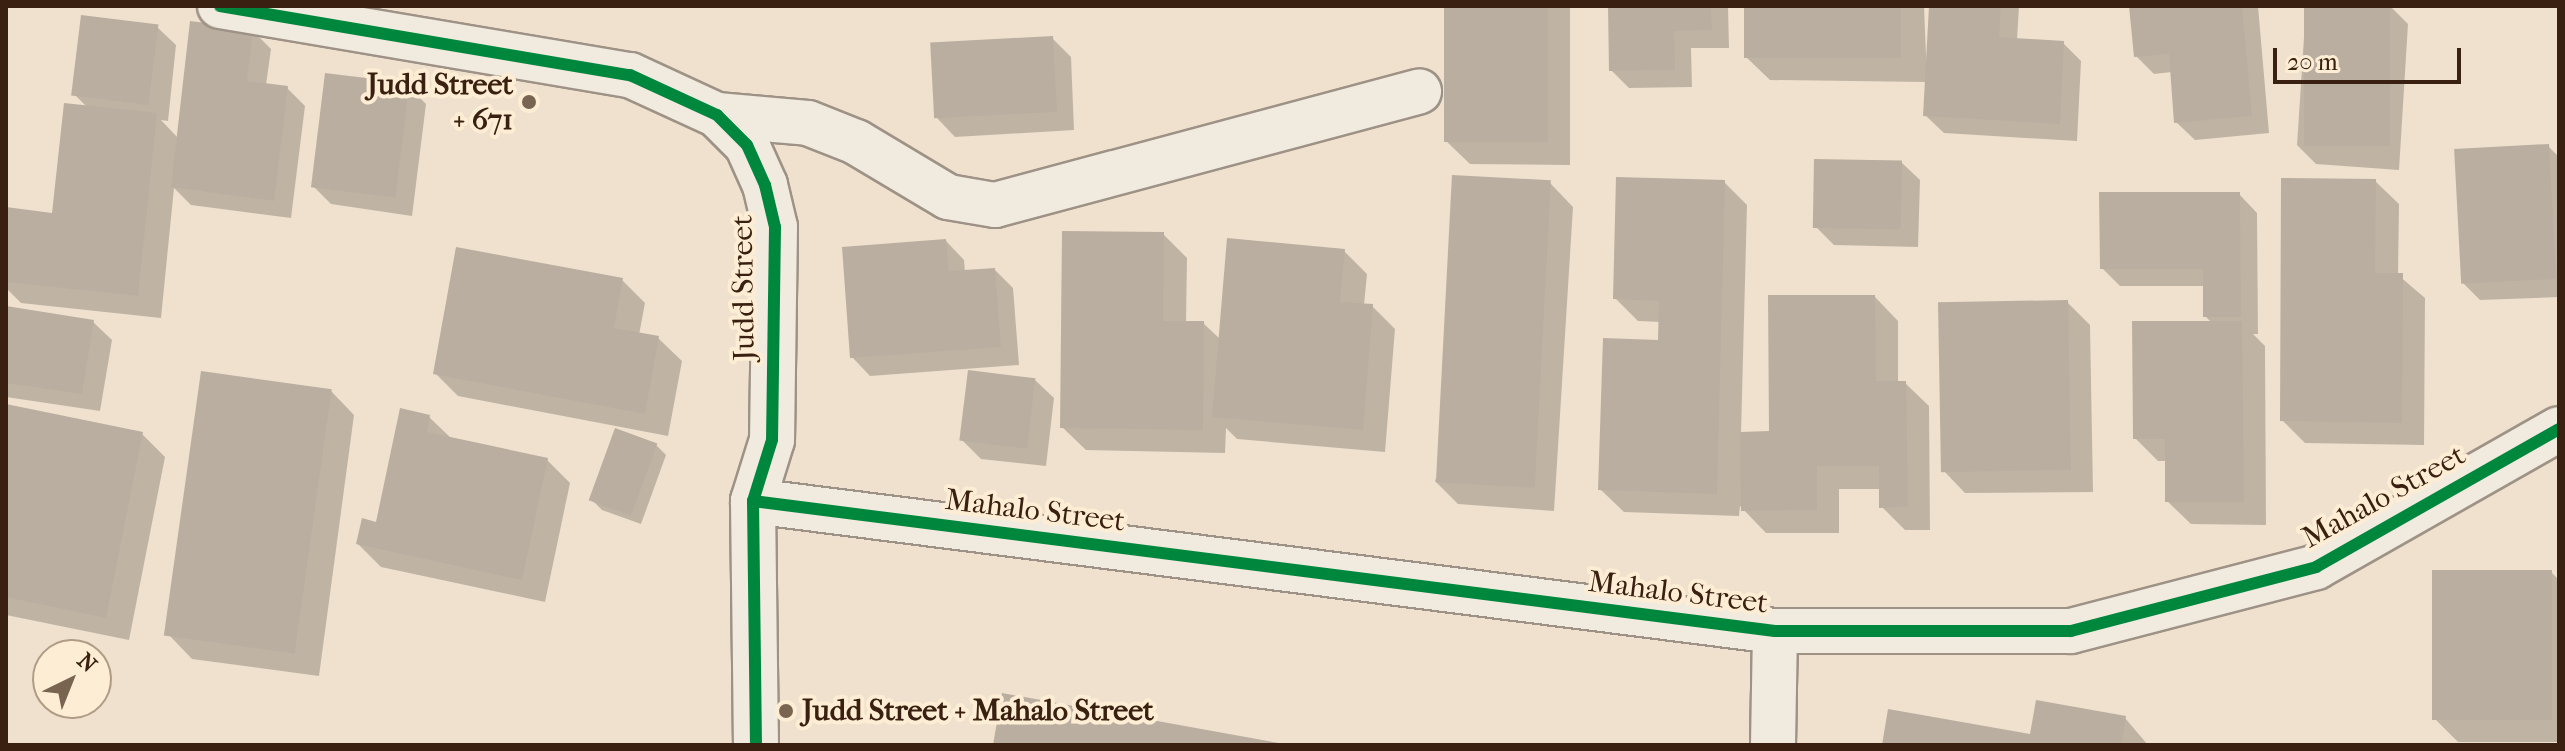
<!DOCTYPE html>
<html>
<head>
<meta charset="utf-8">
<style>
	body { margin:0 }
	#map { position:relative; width:2565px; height:751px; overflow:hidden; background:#efe1cd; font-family:"IM FELL French Canon",serif }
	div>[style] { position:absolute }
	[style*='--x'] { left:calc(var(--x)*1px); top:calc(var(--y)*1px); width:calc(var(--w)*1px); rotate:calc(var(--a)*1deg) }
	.shadow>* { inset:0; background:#0003 }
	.building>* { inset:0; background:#baaea0; transform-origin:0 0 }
	.roads { filter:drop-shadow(2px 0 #9e9286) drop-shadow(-2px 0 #9e9286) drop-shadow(0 2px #9e9286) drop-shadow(0 -2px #9e9286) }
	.minor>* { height:44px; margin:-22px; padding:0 22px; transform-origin:22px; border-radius:22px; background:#f1eadf }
	.cycleway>* { height:12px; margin:-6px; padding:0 6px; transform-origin:6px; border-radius:6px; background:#00873e }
	.dots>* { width:22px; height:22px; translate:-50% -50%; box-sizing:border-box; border:4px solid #feedd5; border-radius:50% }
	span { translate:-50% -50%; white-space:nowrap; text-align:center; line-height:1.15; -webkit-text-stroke:8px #feedd5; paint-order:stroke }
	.poi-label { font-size:30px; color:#392010; font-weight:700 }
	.right { translate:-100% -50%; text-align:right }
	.left { translate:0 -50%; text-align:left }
	.street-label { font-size:30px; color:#392010 }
	.frame { position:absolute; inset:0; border:8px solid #392010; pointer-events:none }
	.north { position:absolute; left:32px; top:639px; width:80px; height:80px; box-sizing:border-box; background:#feedd5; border:2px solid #af9b86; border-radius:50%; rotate:43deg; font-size:22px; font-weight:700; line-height:32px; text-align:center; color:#392010 }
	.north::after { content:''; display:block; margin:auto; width:28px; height:36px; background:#796452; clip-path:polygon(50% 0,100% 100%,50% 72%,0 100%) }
	.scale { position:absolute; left:2273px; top:48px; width:188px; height:36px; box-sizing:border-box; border:4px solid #392010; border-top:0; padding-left:10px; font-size:24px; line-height:28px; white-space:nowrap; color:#392010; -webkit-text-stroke:6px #feedd5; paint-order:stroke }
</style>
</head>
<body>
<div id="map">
	<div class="shadow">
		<div style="clip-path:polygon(1446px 6px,1570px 6px,1570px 165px,1470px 164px,1446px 141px)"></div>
		<div style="clip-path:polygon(1610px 6px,1728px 6px,1729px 48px,1691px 48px,1692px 87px,1629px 88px,1611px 70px)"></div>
		<div style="clip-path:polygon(1746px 6px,1924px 6px,1927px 79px,1931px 6px,2019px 6px,2017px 40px,2063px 43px,2081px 61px,2077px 141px,1944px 133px,1925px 115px,1927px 82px,1770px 80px,1746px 57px)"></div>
		<div style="clip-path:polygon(2131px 6px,2258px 6px,2269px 133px,2195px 140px,2176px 122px,2172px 72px,2154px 74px,2136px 56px)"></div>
		<div style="clip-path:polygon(2306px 6px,2390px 6px,2408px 24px,2399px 170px,2316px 164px,2297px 145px)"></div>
		<div style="clip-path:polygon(157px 27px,176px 45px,168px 121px,161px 120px,178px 138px,252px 30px,271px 49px,266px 85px,287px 88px,305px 106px,291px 218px,191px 205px,174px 188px,161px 318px,21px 303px,6px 288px,6px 209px,54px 215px,88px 108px,74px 94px)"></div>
		<div style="clip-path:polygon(1052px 38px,1071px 57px,1074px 130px,955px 137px,937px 118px)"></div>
		<div style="clip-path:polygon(408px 86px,426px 104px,412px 216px,331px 204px,313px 186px)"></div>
		<div style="clip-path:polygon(2548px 146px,2559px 157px,2559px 297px,2480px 300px,2462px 282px)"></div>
		<div style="clip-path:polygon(1901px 162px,1920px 180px,1918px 247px,1834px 245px,1816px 227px)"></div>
		<div style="clip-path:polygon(2375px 181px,2399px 204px,2398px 275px,2425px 298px,2424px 445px,2305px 443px,2282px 420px)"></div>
		<div style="clip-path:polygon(1724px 182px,1747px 205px,1741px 434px,1771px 433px,1875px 297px,1898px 321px,1898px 383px,1905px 383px,1929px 406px,1930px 530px,1905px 530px,1882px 507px,1881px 489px,1839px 489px,1839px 533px,1766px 533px,1740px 506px,1739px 516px,1624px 512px,1600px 489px,1660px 342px,1661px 322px,1638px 321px,1615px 298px)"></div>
		<div style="clip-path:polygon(1550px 183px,1573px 207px,1554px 511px,1458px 504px,1435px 481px)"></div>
		<div style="clip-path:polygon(2239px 194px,2257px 213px,2258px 334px,2253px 334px,2265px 346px,2266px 525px,2191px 524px,2167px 501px,2167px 461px,2158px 461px,2135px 438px,2212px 323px,2205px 316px,2205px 286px,2120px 286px,2102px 268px)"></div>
		<div style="clip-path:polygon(1163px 234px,1187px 258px,1186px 323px,1203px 323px,1220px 339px,1344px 251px,1367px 274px,1364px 305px,1372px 306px,1395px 329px,1385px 452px,1237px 439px,1226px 428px,1225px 453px,1086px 450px,1062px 427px)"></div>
		<div style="clip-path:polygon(946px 241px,964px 260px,965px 272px,995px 270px,1013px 288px,1019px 365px,870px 376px,852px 357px)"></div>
		<div style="clip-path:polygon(622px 280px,645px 303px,639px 335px,658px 338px,682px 361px,668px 436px,458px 396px,435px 373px)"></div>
		<div style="clip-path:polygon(2067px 302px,2090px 325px,2093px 492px,1965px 493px,1942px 469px)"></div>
		<div style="clip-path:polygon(6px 308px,93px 322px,112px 340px,100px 411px,6px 397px)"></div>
		<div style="clip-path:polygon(1035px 380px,1054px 398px,1046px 466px,981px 459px,962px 440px)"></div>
		<div style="clip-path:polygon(331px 391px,354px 415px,319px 676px,192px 659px,169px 635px)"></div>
		<div style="clip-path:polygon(6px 406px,142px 434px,165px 457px,129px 640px,6px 615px)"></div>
		<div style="clip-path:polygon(429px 417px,452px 439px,547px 460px,570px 483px,545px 602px,381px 567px,358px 544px,377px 524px)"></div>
		<div style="clip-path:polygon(656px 445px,666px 455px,641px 524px,602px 510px,592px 500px)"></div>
		<div style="clip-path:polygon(2551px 572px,2559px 580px,2559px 742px,2458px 742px,2435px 719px)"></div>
		<div style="clip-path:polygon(2125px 718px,2148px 745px,1885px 745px,2032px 736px)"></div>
	</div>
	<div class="building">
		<div style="left:1444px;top:6px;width:104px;height:136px"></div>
		<div style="clip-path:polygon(1608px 6px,1711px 6px,1712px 30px,1674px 31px,1675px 70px,1609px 71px)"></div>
		<div style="left:1744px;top:6px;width:157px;height:52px"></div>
		<div style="clip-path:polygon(1929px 6px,2001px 6px,1999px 37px,2064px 41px,2060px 124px,1923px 116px)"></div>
		<div style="clip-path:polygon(2129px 6px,2242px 6px,2252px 116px,2174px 123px,2169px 54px,2134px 57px)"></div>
		<div style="left:2304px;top:6px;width:86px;height:140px"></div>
		<div style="left:81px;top:15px;width:78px;height:81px;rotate:7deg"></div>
		<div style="clip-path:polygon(190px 21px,253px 29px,247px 81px,288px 86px,274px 201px,171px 187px)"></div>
		<div style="left:1053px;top:36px;width:76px;height:123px;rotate:87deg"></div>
		<div style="left:325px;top:73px;width:85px;height:115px;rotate:7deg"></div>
		<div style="clip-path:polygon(64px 103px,157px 113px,138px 296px,6px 282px,6px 207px,52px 213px)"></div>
		<div style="left:2549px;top:144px;width:135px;height:95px;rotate:87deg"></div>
		<div style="left:1814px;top:159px;width:88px;height:69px;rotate:1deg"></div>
		<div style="left:1452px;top:175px;width:99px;height:308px;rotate:3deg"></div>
		<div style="clip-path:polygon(1616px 177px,1725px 180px,1717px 494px,1598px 490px,1603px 338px,1658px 340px,1659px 301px,1613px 299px)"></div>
		<div style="clip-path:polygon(2281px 178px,2376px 179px,2375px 273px,2403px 273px,2402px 423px,2280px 421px)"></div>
		<div style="clip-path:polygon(2099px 192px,2240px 192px,2241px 317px,2203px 317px,2203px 269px,2100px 269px)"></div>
		<div style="clip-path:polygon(1062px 231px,1164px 232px,1163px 321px,1204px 321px,1203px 430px,1060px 428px)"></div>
		<div style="clip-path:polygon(1227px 238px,1345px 249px,1340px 302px,1373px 304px,1363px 430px,1212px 417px)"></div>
		<div style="clip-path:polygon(946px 239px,949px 271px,995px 268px,1001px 347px,850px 358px,842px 247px)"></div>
		<div style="clip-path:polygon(456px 247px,623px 278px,614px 328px,659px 336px,645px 414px,433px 374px)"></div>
		<div style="clip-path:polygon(1768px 295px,1875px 295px,1876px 381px,1906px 381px,1908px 507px,1879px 508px,1879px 466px,1817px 466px,1817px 510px,1741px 511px,1740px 432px,1769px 431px)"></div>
		<div style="left:2068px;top:300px;width:170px;height:130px;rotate:89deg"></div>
		<div style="clip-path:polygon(6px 306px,94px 320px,82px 394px,6px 383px)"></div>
		<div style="clip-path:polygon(2132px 321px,2242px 321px,2244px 502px,2165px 502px,2165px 439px,2133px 439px)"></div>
		<div style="left:968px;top:370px;width:68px;height:71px;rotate:7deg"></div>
		<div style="left:201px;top:371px;width:132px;height:267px;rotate:8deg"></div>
		<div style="clip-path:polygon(6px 404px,143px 432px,106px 618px,6px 597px)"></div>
		<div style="clip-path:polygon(400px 408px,430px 415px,427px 432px,548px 458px,522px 580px,356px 544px,362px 518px,376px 522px)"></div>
		<div style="left:615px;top:428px;width:45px;height:77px;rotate:20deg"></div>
		<div style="left:2432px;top:570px;width:120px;height:150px"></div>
		<div style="clip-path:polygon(1002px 693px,1279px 743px,1278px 745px,993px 745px)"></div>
		<div style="clip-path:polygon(2036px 700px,2126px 716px,2121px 745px,1882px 745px,1888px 709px,2030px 734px)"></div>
	</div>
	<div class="roads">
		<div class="minor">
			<div style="--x:220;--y:6;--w:416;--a:9.6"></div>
			<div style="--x:630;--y:75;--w:96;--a:24.7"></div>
			<div style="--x:717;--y:115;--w:42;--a:45"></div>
			<div style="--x:747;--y:145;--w:44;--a:65.8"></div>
			<div style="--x:765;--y:185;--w:43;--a:76.6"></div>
			<div style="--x:775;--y:227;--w:213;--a:90.8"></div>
			<div style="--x:772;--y:440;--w:64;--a:107.3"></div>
			<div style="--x:753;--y:501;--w:244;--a:89.3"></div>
			<div style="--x:717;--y:115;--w:91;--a:5"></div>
			<div style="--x:808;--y:123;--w:52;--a:21.6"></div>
			<div style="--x:856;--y:142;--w:107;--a:30.9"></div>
			<div style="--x:948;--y:197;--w:48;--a:9.7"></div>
			<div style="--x:995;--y:205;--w:439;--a:-15"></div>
			<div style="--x:753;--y:501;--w:1030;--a:7.25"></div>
			<div style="--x:1775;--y:631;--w:296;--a:0"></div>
			<div style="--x:2071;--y:631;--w:253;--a:-14.6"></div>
			<div style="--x:2316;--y:567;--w:279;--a:-29.6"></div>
			<div style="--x:1773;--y:745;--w:114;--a:-89"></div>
		</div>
	</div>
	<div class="cycleway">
		<div style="--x:220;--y:6;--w:416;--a:9.6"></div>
		<div style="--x:630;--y:75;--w:96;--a:24.7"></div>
		<div style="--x:717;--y:115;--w:42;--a:45"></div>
		<div style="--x:747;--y:145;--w:44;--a:65.8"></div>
		<div style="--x:765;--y:185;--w:43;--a:76.6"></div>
		<div style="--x:775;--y:227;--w:213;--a:90.8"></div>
		<div style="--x:772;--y:440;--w:64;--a:107.3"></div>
		<div style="--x:753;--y:501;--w:244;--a:89.3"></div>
		<div style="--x:753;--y:501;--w:1030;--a:7.25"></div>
		<div style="--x:1775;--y:631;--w:296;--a:0"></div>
		<div style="--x:2071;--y:631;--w:253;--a:-14.6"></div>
		<div style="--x:2316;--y:567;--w:279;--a:-29.6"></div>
	</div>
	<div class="dots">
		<div style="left:529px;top:102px;background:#796452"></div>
		<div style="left:786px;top:711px;background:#796452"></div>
	</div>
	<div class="poi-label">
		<span class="right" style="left:513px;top:102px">Judd Street<br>+ 671</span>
		<span class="left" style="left:802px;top:711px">Judd Street + Mahalo Street</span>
	</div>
	<div class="street-label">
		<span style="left:744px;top:288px;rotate:-91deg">Judd Street</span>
		<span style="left:2384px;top:497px;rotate:-29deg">Mahalo Street</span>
		<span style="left:1035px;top:511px;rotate:7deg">Mahalo Street</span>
		<span style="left:1678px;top:593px;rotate:7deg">Mahalo Street</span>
	</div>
	<div class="frame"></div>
	<div class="north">N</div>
	<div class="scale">20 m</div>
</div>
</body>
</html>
